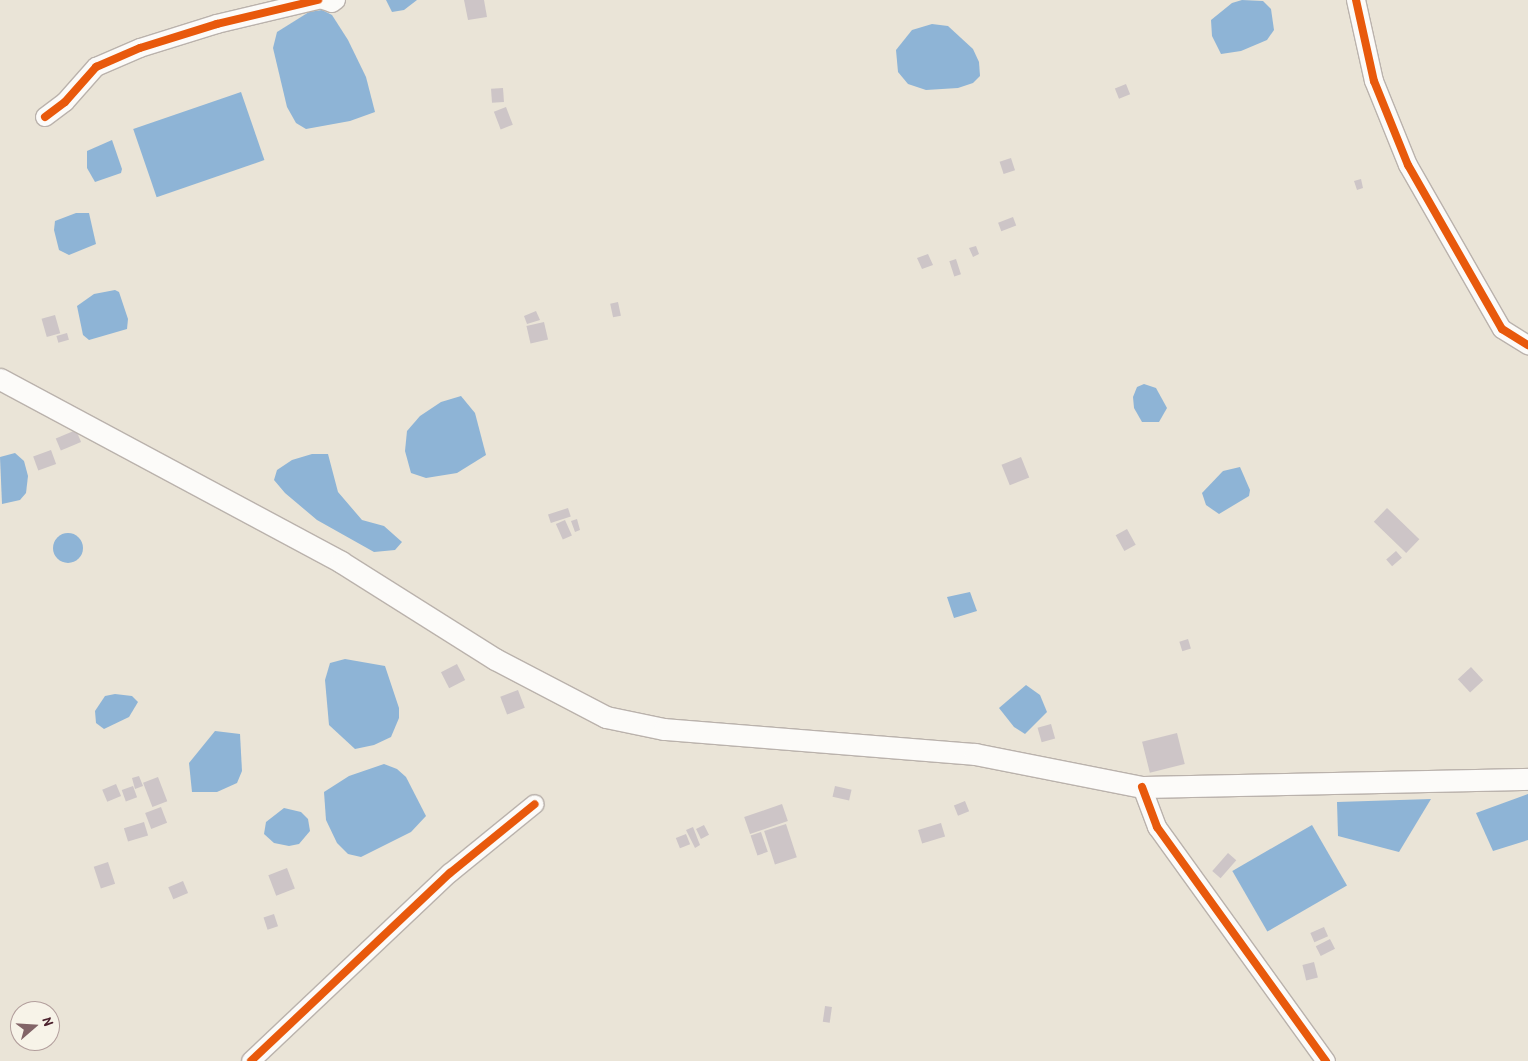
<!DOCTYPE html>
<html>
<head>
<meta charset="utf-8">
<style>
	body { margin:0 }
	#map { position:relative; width:1528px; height:1061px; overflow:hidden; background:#eae4d7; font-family:"Patrick Hand",sans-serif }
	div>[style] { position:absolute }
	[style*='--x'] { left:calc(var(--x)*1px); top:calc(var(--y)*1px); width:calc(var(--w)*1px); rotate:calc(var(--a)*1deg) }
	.water>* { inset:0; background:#8eb4d6; transform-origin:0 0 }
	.round { border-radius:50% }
	.building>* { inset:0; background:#cdc5c7; transform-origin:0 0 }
	.roads { filter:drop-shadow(1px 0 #bab2ac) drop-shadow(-1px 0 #bab2ac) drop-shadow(0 1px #bab2ac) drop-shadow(0 -1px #bab2ac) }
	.minor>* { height:18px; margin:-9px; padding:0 9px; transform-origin:9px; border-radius:9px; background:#fcfbf9 }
	.major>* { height:21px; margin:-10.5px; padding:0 10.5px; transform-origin:10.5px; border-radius:10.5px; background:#fcfbf9 }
	.cycleway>* { height:8px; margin:-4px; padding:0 4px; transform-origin:4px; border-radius:4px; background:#e8590c }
	span { translate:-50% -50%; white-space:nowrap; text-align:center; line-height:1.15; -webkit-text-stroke:5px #f7f3e8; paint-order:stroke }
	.north { position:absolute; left:10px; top:1001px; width:50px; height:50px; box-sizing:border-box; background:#f7f3e8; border:1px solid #b29e9c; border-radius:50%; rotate:71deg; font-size:14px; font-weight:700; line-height:20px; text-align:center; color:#4a1f2b }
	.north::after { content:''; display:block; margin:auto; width:18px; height:22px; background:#826467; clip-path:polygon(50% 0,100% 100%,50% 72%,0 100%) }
</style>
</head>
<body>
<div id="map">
	<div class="water">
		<div style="clip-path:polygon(386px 0,417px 0,404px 10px,392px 12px)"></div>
		<div style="clip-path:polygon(1242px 0,1263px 1px,1271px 9px,1274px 30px,1267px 40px,1241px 51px,1221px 54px,1212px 36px,1211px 20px,1232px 3px)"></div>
		<div style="clip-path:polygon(322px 10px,332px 15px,348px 40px,366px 77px,375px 112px,350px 121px,306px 129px,296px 123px,287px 107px,273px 48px,277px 32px,309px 12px)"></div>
		<div style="clip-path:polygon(932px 24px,948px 26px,973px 49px,979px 62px,980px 76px,973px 83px,958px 88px,926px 90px,908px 84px,898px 72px,896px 50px,912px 30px)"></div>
		<div style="left:241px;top:92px;width:72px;height:114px;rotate:71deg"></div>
		<div style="clip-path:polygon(112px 140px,122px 169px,121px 173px,95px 182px,87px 168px,87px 151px)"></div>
		<div style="clip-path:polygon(76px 213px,89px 213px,96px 244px,69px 255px,59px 250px,54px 230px,55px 221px)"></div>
		<div style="clip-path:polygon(115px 290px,119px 292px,128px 319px,127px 329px,89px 340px,83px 335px,77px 306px,94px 294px)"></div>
		<div style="clip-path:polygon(1144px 384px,1156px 388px,1167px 408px,1159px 422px,1142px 422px,1134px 408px,1133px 397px,1137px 387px)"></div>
		<div style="clip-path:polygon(461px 396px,475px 413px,486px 455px,457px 473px,426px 478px,411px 473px,405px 451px,407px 431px,420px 416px,441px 402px)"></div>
		<div style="clip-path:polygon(15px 453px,24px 461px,28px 476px,26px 493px,20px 500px,2px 504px,0 457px)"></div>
		<div style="clip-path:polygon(312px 454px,328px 454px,338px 492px,362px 520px,384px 526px,402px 542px,395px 550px,374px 552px,317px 520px,285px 493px,274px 480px,277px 470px,292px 460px)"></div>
		<div style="clip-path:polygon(1240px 467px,1250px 490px,1249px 496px,1219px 514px,1206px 505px,1202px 493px,1223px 471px)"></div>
		<div class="round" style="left:53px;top:533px;width:30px;height:30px"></div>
		<div style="clip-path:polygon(970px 592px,977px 611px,954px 618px,947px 597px)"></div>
		<div style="clip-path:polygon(345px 659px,385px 666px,399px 708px,399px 718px,391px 737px,374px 745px,355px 749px,329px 725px,325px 680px,330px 663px)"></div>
		<div style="clip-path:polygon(1026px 685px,1040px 695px,1047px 712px,1025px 734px,1014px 727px,999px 708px)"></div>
		<div style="clip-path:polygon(115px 694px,132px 696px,138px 702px,129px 717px,104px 729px,96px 723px,95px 711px,105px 696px)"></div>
		<div style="clip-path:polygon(215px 731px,240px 734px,242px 771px,237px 783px,217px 792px,192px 792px,189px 763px)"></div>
		<div style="clip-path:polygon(384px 764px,397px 769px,406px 777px,426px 816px,411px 832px,361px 857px,348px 854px,337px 843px,326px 820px,324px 792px,349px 776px)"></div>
		<div style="clip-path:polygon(1528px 794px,1528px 840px,1493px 851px,1476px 813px)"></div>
		<div style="clip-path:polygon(1431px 799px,1399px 852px,1338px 836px,1337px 802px)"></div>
		<div style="clip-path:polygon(284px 808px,301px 812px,308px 819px,310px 831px,299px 844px,289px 846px,274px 843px,264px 834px,266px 822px)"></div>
		<div style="left:1312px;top:825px;width:70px;height:92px;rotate:60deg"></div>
	</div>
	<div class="building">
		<div style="clip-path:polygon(464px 0,484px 0,487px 17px,468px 20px)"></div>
		<div style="left:1126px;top:84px;width:11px;height:12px;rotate:68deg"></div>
		<div style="left:503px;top:88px;width:14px;height:12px;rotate:86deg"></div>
		<div style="left:506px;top:107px;width:19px;height:13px;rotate:69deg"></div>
		<div style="left:1011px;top:158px;width:13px;height:12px;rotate:72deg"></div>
		<div style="clip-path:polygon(1361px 179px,1363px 188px,1357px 190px,1354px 181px)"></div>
		<div style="left:1013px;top:217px;width:9px;height:16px;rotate:69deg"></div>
		<div style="clip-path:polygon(976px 246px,979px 254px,973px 257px,969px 248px)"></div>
		<div style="clip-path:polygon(928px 254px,933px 265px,922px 269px,917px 258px)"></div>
		<div style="left:956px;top:259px;width:16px;height:7px;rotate:72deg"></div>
		<div style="left:618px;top:302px;width:14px;height:8px;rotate:78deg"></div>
		<div style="clip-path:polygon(536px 311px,540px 320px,527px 324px,524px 316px)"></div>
		<div style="left:55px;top:315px;width:19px;height:14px;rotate:74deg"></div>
		<div style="left:544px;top:322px;width:18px;height:18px;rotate:77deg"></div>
		<div style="left:67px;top:333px;width:7px;height:11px;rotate:74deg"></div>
		<div style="left:76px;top:430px;width:13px;height:22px;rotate:67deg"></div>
		<div style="left:51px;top:450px;width:15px;height:19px;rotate:70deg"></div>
		<div style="left:1021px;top:457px;width:22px;height:21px;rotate:68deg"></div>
		<div style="left:568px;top:508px;width:9px;height:21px;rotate:72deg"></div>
		<div style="left:1387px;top:508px;width:45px;height:19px;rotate:44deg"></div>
		<div style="clip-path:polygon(577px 519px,580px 530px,575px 532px,571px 521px)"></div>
		<div style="left:565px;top:520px;width:17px;height:10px;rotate:66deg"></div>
		<div style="left:1127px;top:529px;width:18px;height:13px;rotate:61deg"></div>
		<div style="left:1396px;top:551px;width:9px;height:13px;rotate:49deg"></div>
		<div style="left:1188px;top:639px;width:10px;height:9px;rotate:73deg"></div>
		<div style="left:457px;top:664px;width:18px;height:18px;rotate:63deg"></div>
		<div style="left:1471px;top:667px;width:18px;height:18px;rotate:47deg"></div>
		<div style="left:518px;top:690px;width:19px;height:19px;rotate:69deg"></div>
		<div style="left:1051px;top:724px;width:15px;height:14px;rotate:74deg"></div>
		<div style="left:1177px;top:733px;width:32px;height:36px;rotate:76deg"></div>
		<div style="clip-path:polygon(139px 776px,143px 786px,135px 789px,132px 778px)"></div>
		<div style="left:158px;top:777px;width:26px;height:16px;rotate:69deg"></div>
		<div style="left:116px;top:784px;width:13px;height:15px;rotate:67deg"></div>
		<div style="left:133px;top:786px;width:12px;height:12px;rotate:70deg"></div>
		<div style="left:835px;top:786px;width:17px;height:11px;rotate:13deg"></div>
		<div style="left:965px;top:801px;width:11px;height:12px;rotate:68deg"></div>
		<div style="left:782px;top:804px;width:18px;height:40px;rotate:71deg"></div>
		<div style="left:161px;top:807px;width:17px;height:17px;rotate:69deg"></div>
		<div style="left:144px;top:822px;width:14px;height:21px;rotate:73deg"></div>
		<div style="left:941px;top:823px;width:14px;height:24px;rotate:73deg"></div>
		<div style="left:786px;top:824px;width:35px;height:23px;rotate:72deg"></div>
		<div style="left:704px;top:825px;width:11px;height:9px;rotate:63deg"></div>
		<div style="clip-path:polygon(693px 827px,700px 845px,695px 848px,686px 830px)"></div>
		<div style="left:761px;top:832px;width:21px;height:11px;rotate:71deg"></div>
		<div style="left:686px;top:834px;width:11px;height:11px;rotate:68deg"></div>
		<div style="left:1228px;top:853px;width:11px;height:24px;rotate:41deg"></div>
		<div style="left:108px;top:862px;width:23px;height:15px;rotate:72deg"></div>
		<div style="left:287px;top:868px;width:22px;height:20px;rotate:69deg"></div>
		<div style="left:183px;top:881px;width:13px;height:16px;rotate:67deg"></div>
		<div style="left:274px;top:914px;width:13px;height:11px;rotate:72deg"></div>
		<div style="left:1324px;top:927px;width:10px;height:15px;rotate:66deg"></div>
		<div style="left:1330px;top:939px;width:11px;height:16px;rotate:63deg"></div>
		<div style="left:1314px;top:962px;width:16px;height:12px;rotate:76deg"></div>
		<div style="left:825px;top:1006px;width:7px;height:16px;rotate:8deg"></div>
	</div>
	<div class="roads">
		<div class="minor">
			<div style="--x:323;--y:0;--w:9;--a:18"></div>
			<div style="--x:332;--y:3;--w:5;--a:-37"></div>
			<div style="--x:1356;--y:0;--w:83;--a:77.5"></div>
			<div style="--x:1374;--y:81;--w:91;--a:68"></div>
			<div style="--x:1408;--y:165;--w:189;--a:60.2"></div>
			<div style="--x:1502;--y:329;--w:31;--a:32"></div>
			<div style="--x:45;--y:117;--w:25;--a:-37"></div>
			<div style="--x:65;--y:102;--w:47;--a:-48.5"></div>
			<div style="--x:96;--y:67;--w:48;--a:-23.4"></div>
			<div style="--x:140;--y:48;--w:81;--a:-17.3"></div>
			<div style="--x:217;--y:24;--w:104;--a:-13.4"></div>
			<div style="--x:1142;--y:787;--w:43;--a:69.4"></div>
			<div style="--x:1157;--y:827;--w:289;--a:54.2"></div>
			<div style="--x:251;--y:1061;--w:274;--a:-43.4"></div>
			<div style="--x:450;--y:873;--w:109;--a:-39.1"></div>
		</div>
		<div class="major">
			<div style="--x:0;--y:379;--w:387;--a:28.2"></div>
			<div style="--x:341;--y:562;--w:182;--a:32.2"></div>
			<div style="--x:495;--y:659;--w:125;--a:27.6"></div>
			<div style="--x:606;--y:717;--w:59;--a:11.7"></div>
			<div style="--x:664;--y:729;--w:312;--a:4.6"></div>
			<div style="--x:975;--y:754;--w:170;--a:11.2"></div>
			<div style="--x:1142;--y:787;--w:386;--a:-1.2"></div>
		</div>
	</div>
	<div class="cycleway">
		<div style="--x:1356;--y:0;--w:83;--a:77.5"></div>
		<div style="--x:1374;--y:81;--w:91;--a:68"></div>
		<div style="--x:1408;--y:165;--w:189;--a:60.2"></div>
		<div style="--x:1502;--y:329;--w:31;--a:32"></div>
		<div style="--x:45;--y:117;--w:25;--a:-37"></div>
		<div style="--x:65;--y:102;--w:47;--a:-48.5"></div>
		<div style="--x:96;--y:67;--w:48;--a:-23.4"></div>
		<div style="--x:140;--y:48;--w:81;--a:-17.3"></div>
		<div style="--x:217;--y:24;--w:104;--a:-13.4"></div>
		<div style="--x:1142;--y:787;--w:43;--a:69.4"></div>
		<div style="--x:1157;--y:827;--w:289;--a:54.2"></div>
		<div style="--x:251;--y:1061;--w:274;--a:-43.4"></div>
		<div style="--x:450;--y:873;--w:109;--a:-39.1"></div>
	</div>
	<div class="north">N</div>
</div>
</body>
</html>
